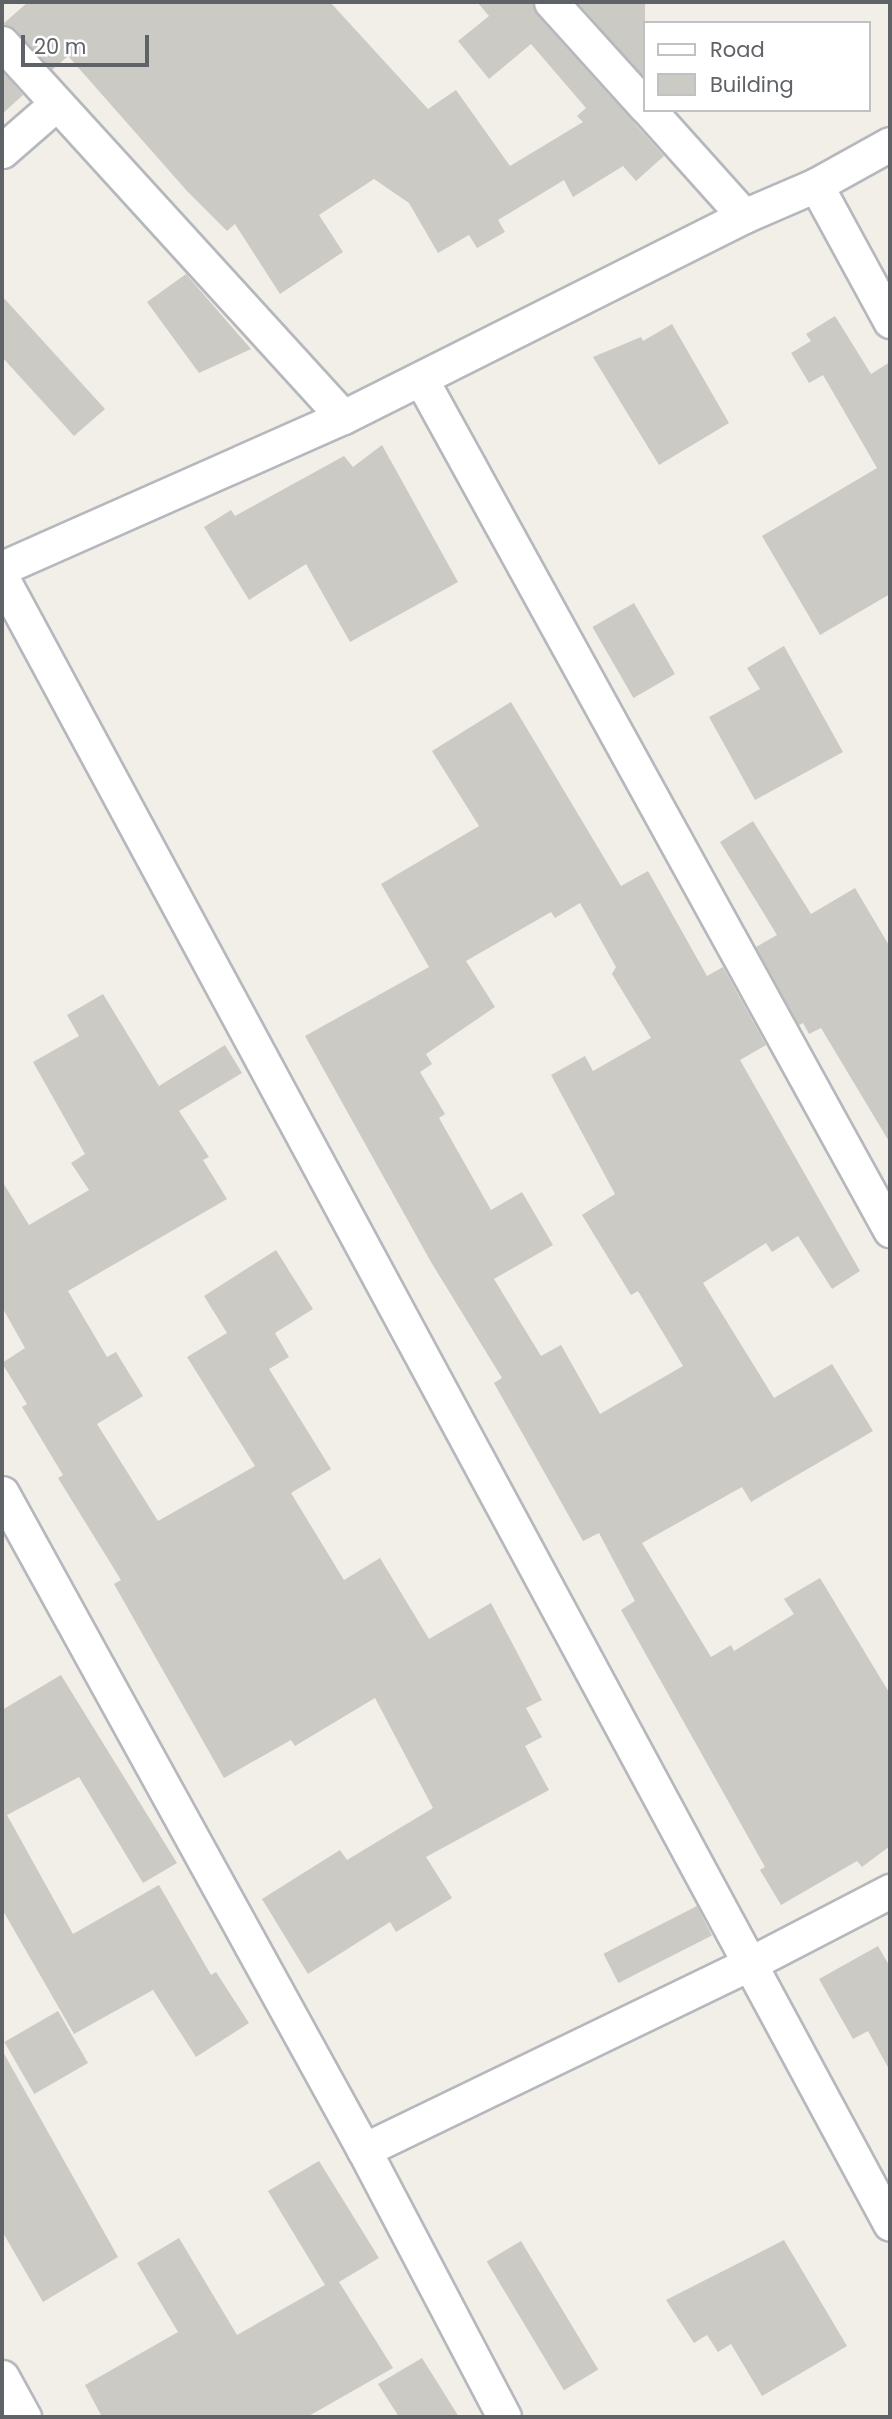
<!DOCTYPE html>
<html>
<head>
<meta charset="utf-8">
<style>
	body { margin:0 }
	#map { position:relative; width:892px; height:2419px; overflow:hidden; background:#f1efe8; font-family:Poppins,sans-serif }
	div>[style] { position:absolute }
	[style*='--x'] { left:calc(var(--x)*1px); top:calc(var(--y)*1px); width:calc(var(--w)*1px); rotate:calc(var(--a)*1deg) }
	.building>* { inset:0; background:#cccac5; transform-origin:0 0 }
	.roads { filter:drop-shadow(2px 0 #b5b8bc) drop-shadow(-2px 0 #b5b8bc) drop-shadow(0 2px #b5b8bc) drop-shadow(0 -2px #b5b8bc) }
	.minor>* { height:33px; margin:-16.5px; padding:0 16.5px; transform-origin:16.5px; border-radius:16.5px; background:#fff }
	span { translate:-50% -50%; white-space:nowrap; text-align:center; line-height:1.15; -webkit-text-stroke:6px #fff; paint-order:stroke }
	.frame { position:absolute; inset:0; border:4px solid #5f6368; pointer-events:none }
	.legend { position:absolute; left:643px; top:21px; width:228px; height:91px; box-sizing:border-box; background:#fff; border:2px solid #bfc1c3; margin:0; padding:9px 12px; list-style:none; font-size:21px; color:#5f6368 }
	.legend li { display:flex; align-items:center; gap:14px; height:35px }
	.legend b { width:35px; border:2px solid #bfc1c3 }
	.scale { position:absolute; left:21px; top:35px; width:128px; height:32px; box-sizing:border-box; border:4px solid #5f6368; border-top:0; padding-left:9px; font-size:21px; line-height:24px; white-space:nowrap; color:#5f6368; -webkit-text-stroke:5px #fff; paint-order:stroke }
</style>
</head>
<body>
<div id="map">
	<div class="building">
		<div style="clip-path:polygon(28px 2px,330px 2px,428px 109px,456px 90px,510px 166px,583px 122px,577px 116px,586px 108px,531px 44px,489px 79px,458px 41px,489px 16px,477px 2px,532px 2px,537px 15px,664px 156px,636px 181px,623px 166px,573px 197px,564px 180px,498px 220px,505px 232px,477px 248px,469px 235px,438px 253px,409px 203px,374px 179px,319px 215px,343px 252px,280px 294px,235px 224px,227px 231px,187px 191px,68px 56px,52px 70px,16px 30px,3px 24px)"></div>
		<div style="clip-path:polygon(577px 2px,645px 2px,645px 78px)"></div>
		<div style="clip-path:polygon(2px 71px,23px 95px,2px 114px)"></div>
		<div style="clip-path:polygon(186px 274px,231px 326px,251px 349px,199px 373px,147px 302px)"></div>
		<div style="clip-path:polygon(2px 296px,105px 409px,74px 436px,2px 357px)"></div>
		<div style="clip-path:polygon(835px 316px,871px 374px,890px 362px,890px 594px,820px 635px,762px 536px,877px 468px,823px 375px,809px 383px,791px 353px,811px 341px,806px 334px)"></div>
		<div style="clip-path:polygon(672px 324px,729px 423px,659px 465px,593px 357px,641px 337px,643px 341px)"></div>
		<div style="clip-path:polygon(382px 445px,458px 582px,350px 642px,306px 564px,249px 600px,204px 527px,231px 510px,235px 516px,344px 456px,353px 467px)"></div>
		<div style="left:634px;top:603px;width:82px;height:48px;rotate:60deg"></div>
		<div style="clip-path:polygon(784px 646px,843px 752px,755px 800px,709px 717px,760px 689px,747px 668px)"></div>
		<div style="clip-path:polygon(evenodd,511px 702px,621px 886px,648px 871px,707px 976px,723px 967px,766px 1045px,740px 1060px,860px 1271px,832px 1289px,798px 1236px,772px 1252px,766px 1243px,703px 1283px,774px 1398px,832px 1364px,873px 1431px,751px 1502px,742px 1487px,642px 1543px,711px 1657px,731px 1645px,734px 1651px,794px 1614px,784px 1599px,820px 1578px,890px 1694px,890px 1846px,862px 1867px,857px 1861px,781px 1905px,760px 1870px,765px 1867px,621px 1610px,635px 1601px,599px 1533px,583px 1541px,494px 1383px,502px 1378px,431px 1262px,305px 1036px,429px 967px,381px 884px,479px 826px,432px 751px,511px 702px,580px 903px,616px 967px,612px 974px,651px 1038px,593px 1071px,585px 1056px,551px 1075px,615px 1194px,582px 1215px,631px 1295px,638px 1291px,683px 1366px,600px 1414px,561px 1345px,541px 1356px,494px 1279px,553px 1245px,522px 1192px,491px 1210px,439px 1118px,445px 1114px,420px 1072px,432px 1064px,426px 1054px,495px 1007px,466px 961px,551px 912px,555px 918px,580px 903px)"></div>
		<div style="clip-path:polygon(753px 821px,811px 914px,855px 888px,890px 947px,890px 1143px,821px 1028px,809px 1034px,803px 1023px,799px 1025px,756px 947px,777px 935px,720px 842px)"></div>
		<div style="clip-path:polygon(103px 994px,159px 1086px,225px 1045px,242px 1073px,179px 1111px,209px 1157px,203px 1160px,227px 1199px,68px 1291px,107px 1357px,116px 1352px,143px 1396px,97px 1424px,158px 1521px,255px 1466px,187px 1357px,227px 1333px,204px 1296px,276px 1250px,313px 1309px,275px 1333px,289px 1357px,269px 1369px,331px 1469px,291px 1493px,344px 1580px,380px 1558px,429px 1639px,491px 1603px,542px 1700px,526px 1708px,542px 1737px,525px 1746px,549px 1790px,426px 1857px,452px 1898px,396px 1932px,390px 1922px,308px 1974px,262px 1899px,340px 1850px,347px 1860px,433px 1808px,375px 1698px,295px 1746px,291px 1740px,224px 1778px,114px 1584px,121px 1580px,58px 1478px,63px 1475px,22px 1407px,27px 1404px,2px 1363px,25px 1348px,2px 1307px,2px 1181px,29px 1225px,89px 1190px,71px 1163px,85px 1154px,33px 1062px,79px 1036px,67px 1015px)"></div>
		<div style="clip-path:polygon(61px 1675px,177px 1863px,143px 1883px,79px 1777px,7px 1815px,73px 1934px,159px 1885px,211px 1975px,216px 1972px,249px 2023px,196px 2057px,153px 1990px,74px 2034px,2px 1909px,2px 1710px)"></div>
		<div style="left:697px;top:1906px;width:33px;height:105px;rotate:63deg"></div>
		<div style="clip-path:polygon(878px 1946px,890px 1967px,890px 2071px,868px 2031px,853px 2039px,819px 1979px)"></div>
		<div style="left:58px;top:2011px;width:60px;height:62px;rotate:60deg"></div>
		<div style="clip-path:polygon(2px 2050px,118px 2257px,43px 2302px,2px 2231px)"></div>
		<div style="clip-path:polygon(319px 2161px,379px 2258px,339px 2282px,393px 2368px,307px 2417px,102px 2417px,85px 2385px,178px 2332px,137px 2263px,179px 2238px,237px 2335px,325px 2285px,268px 2191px)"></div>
		<div style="clip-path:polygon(784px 2240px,847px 2346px,762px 2396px,731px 2344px,718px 2352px,707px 2335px,694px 2343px,666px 2300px)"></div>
		<div style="left:521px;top:2241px;width:150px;height:40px;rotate:59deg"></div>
		<div style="clip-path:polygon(422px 2358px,459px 2417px,399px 2417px,378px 2384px)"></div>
	</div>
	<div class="roads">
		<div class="minor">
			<div style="--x:551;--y:2;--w:140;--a:47.9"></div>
			<div style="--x:2;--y:43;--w:506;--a:47.64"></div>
			<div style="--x:649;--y:110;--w:142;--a:48.1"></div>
			<div style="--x:2;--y:151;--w:72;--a:-41"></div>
			<div style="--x:816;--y:185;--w:155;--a:61.4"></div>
			<div style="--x:421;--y:379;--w:972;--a:61.14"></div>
			<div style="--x:2;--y:568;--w:373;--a:-23.9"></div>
			<div style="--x:343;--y:417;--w:449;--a:-26.6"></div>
			<div style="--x:744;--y:216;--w:78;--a:-23.3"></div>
			<div style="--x:816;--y:185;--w:85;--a:-29"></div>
			<div style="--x:2;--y:578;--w:1870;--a:61.65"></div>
			<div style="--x:2;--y:1493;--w:750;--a:61.15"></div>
			<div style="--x:364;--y:2150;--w:301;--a:62.3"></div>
			<div style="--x:364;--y:2150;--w:430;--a:-25.8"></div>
			<div style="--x:751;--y:1963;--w:157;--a:-27.4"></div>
			<div style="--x:2;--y:2377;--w:46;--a:61.2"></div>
		</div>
	</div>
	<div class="frame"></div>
	<ul class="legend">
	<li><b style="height:9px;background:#fff"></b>Road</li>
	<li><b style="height:19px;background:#cccac5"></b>Building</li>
	</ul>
	<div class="scale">20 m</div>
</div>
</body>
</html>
